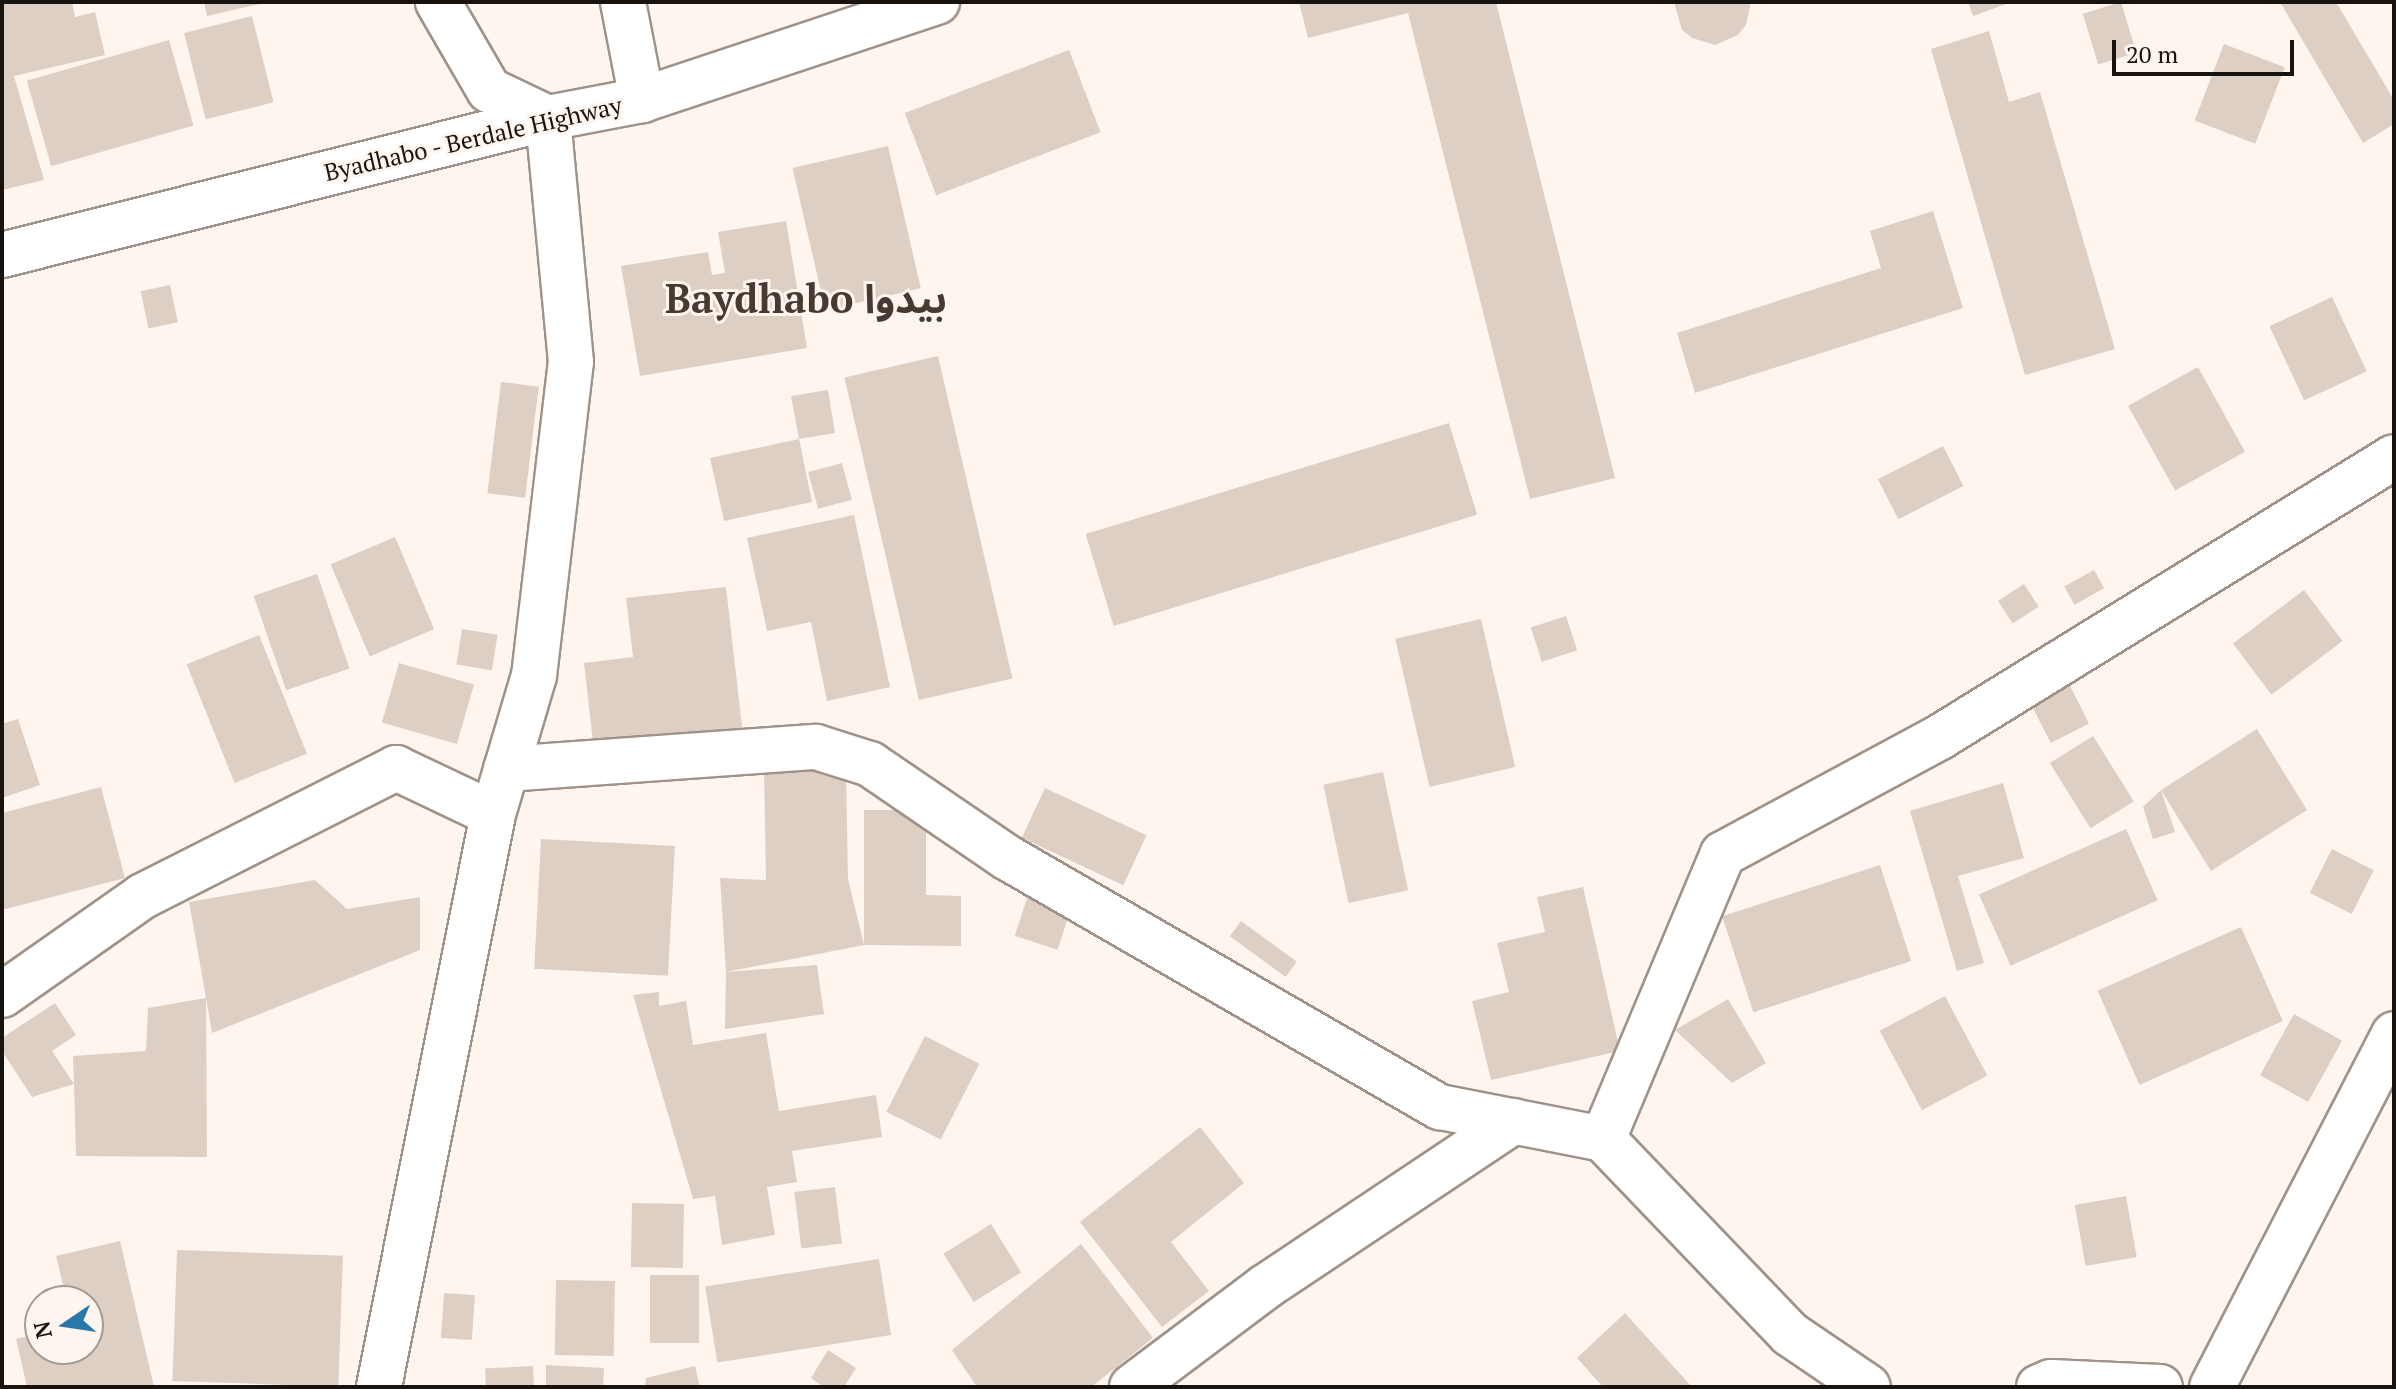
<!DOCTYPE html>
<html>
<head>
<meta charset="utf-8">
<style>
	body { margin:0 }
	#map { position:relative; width:2396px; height:1389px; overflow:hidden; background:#fef5ee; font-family:"PT Serif","Noto Sans Arabic",serif }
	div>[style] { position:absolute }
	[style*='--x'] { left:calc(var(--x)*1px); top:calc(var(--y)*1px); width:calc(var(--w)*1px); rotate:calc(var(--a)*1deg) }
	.building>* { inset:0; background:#decfc5; transform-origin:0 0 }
	.roads { filter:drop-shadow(2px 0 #a09288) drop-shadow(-2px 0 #a09288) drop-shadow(0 2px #a09288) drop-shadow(0 -2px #a09288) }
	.minor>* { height:44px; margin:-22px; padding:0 22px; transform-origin:22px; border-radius:22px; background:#fff }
	.major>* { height:44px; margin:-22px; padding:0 22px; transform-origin:22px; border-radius:22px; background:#fff }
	span { translate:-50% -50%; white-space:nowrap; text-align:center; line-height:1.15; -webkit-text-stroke:6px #fef5ee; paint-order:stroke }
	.street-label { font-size:24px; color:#18130f }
	.town-label { font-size:40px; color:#473a32; font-weight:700 }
	.frame { position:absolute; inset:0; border:4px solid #18130f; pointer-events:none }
	.north { position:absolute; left:24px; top:1285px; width:80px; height:80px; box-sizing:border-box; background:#fef5ee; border:2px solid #a29b95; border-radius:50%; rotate:257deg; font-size:22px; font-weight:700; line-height:32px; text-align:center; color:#18130f }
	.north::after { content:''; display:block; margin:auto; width:28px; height:36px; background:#2978aa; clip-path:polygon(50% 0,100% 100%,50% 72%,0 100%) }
	.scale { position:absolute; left:2112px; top:40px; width:182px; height:36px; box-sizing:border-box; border:4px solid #18130f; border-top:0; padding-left:10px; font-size:24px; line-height:28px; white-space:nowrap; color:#18130f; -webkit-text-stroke:6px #fef5ee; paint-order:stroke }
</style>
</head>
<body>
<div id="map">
	<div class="building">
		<div style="clip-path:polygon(2px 2px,72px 2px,75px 17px,95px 12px,105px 55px,14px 76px,44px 180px,2px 190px)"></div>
		<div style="clip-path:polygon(204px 2px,264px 2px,264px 3px,207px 16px)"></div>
		<div style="clip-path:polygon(1299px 2px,1496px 2px,1615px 478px,1530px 499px,1408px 13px,1308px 38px)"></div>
		<div style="clip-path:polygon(1674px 2px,1751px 2px,1746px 25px,1738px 35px,1715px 45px,1692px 38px,1682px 30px)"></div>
		<div style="clip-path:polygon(1968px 2px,2012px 2px,1973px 16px)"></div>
		<div style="left:2121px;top:2px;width:53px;height:40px;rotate:73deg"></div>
		<div style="clip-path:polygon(2280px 2px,2336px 2px,2394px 100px,2394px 124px,2363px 143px)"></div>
		<div style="left:252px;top:16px;width:89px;height:70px;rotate:76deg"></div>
		<div style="clip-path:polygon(1989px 31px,2009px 102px,2040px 92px,2115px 349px,2025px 375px,1931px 49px)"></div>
		<div style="left:169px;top:40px;width:89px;height:148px;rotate:74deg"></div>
		<div style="left:2224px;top:44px;width:65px;height:82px;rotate:21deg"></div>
		<div style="left:1069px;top:50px;width:88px;height:176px;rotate:69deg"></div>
		<div style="left:888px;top:146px;width:146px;height:98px;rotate:77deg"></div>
		<div style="clip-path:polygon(1933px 211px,1963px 308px,1695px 393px,1677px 333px,1881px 268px,1870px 231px)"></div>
		<div style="clip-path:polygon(786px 221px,807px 348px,640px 376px,621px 266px,708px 252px,712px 275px,725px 273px,718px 232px)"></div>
		<div style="left:170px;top:285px;width:38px;height:30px;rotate:78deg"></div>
		<div style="left:2332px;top:297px;width:82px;height:69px;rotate:65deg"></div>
		<div style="left:938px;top:356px;width:331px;height:96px;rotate:77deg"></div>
		<div style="left:2198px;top:367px;width:97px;height:80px;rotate:61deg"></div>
		<div style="left:501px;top:382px;width:38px;height:112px;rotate:7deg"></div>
		<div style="clip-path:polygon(828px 390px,835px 433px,799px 439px,812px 502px,724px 521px,710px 458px,799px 439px,791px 396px)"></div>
		<div style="left:1449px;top:423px;width:96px;height:380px;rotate:73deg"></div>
		<div style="left:1943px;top:446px;width:45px;height:73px;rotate:63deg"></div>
		<div style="left:842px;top:463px;width:38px;height:35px;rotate:75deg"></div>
		<div style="clip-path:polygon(854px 515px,890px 687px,827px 701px,811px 622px,767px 631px,747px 538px)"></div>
		<div style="left:395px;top:537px;width:100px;height:70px;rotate:67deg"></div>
		<div style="left:2094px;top:570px;width:21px;height:34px;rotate:61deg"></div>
		<div style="left:317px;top:574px;width:100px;height:67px;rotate:71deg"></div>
		<div style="left:2024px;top:584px;width:27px;height:31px;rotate:57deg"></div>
		<div style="clip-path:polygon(726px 587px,743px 735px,594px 751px,584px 663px,633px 657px,626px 598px)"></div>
		<div style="left:2304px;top:590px;width:64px;height:89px;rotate:53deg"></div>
		<div style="left:1566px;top:616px;width:36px;height:37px;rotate:72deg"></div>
		<div style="left:1481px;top:619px;width:152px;height:88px;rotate:77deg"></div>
		<div style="left:462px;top:629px;width:36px;height:36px;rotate:9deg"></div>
		<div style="left:259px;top:635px;width:128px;height:78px;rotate:68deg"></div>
		<div style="left:399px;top:663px;width:78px;height:62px;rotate:16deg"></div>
		<div style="left:2070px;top:686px;width:42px;height:43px;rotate:63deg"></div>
		<div style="clip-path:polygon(18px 719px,40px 785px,2px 798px,2px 724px)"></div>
		<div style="clip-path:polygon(2257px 729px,2307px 810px,2211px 871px,2161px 790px,2175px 832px,2153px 839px,2143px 807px,2161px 790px)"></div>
		<div style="left:2093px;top:736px;width:77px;height:51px;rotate:58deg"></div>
		<div style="clip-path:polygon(846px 769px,848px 879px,864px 945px,864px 810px,926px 810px,926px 895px,961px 896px,961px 946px,864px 945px,726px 972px,720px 878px,766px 880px,764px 770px)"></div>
		<div style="left:1383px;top:772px;width:121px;height:61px;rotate:78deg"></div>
		<div style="clip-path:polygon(2003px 783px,2024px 858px,1958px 876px,1984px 963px,1957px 971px,1910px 811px)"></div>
		<div style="clip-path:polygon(101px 787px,125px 878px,2px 910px,2px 813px)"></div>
		<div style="left:1045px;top:788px;width:112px;height:55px;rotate:25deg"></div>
		<div style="left:2126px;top:829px;width:78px;height:161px;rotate:66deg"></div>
		<div style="left:541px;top:839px;width:134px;height:130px;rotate:3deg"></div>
		<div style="left:2332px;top:849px;width:47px;height:49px;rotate:27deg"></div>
		<div style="left:1880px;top:865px;width:101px;height:166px;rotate:72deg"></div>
		<div style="clip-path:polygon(315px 880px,347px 909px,420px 897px,420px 950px,212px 1033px,206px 998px,207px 1157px,76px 1156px,74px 1084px,32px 1097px,2px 1051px,2px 1038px,55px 1003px,76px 1035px,52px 1051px,74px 1084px,73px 1056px,146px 1051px,148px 1008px,206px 998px,189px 902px)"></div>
		<div style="clip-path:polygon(1583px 887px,1620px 1051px,1491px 1080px,1472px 1001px,1509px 992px,1497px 943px,1545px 932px,1537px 897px)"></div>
		<div style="left:1028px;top:895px;width:45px;height:43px;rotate:18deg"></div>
		<div style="left:1241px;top:921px;width:69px;height:19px;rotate:36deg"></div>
		<div style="left:2241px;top:927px;width:103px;height:157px;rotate:66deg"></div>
		<div style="clip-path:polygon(817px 965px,824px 1014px,725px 1029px,726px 972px)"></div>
		<div style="clip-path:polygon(659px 992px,659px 1006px,686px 1001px,693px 1045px,766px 1033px,779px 1111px,876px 1095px,882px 1137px,792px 1151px,797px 1182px,767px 1187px,775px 1235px,722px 1245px,715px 1196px,693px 1199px,633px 995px)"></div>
		<div style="left:1945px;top:996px;width:90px;height:74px;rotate:62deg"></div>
		<div style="clip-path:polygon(1728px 999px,1766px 1063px,1732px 1083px,1675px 1030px)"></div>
		<div style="left:2294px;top:1014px;width:55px;height:70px;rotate:29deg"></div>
		<div style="left:925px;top:1036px;width:61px;height:85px;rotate:27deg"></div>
		<div style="clip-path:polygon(1200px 1127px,1244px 1183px,1171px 1242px,1209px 1291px,1162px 1327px,1080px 1222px)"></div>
		<div style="left:835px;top:1187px;width:57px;height:41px;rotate:83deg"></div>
		<div style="left:2126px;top:1196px;width:62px;height:52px;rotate:80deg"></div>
		<div style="left:632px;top:1203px;width:52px;height:64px;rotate:1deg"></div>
		<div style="left:991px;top:1224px;width:57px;height:56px;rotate:58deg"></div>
		<div style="clip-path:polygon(120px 1241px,154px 1387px,27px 1387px,16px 1339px,40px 1333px,40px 1349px,88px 1349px,88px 1301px,67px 1301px,56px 1256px)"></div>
		<div style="clip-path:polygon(1081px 1244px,1153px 1338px,1091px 1387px,977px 1387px,952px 1350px)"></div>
		<div style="left:177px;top:1250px;width:166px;height:131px;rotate:2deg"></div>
		<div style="left:879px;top:1259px;width:77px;height:176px;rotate:81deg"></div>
		<div style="left:699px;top:1275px;width:68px;height:49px;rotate:90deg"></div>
		<div style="left:556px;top:1280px;width:59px;height:75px;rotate:1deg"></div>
		<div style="left:444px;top:1293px;width:31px;height:45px;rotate:4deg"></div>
		<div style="clip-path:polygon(1625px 1313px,1692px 1387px,1603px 1387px,1577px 1358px)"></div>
		<div style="clip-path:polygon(828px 1350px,856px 1368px,844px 1387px,824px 1387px,811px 1378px)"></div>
		<div style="clip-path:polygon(546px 1365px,604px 1368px,603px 1387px,546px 1387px)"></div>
		<div style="left:533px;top:1366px;width:21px;height:48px;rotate:87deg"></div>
		<div style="clip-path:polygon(695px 1366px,700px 1387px,645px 1387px,646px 1378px)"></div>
	</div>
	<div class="roads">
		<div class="minor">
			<div style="--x:623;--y:2;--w:100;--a:79"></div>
			<div style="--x:506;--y:769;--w:311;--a:-4.1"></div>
			<div style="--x:816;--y:747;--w:57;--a:17.5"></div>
			<div style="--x:870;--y:764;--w:167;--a:34.3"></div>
			<div style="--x:1008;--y:858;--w:499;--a:30"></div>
			<div style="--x:1440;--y:1107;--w:166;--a:11.1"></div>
			<div style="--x:1603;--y:1139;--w:270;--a:46.2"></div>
			<div style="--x:1790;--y:1334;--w:94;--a:34.2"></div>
			<div style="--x:2;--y:995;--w:172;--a:-35.1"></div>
			<div style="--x:143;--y:896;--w:284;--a:-26.8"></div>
			<div style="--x:396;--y:768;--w:107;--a:25.4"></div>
			<div style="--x:1603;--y:1139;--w:309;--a:-67.2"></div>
			<div style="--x:1723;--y:854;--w:247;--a:-28.3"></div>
			<div style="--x:1940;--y:737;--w:533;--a:-31.66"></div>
			<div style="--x:379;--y:1387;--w:584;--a:-78.75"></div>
			<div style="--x:493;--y:814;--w:144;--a:-73.5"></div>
			<div style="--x:534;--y:676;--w:316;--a:-83.3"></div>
			<div style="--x:571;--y:362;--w:245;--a:-95.4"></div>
			<div style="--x:548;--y:118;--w:65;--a:-154.6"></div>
			<div style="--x:489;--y:90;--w:102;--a:-120.1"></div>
			<div style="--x:1132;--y:1387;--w:166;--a:-36.9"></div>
			<div style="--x:1265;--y:1287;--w:299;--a:-33.7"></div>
			<div style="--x:2039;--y:1387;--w:13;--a:-23"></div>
			<div style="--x:2051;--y:1382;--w:109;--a:2.6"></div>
			<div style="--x:2212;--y:1387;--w:397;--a:-62.7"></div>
		</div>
		<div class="major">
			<div style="--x:2;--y:255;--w:563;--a:-14.09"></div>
			<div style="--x:548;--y:118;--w:96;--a:-10.8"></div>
			<div style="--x:642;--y:100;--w:311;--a:-18.4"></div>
		</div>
	</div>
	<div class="street-label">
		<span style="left:473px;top:139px;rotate:-13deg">Byadhabo - Berdale Highway</span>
	</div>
	<div class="town-label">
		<span style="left:806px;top:298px">Baydhabo بيدوا</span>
	</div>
	<div class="frame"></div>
	<div class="north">N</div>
	<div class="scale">20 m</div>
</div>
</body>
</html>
